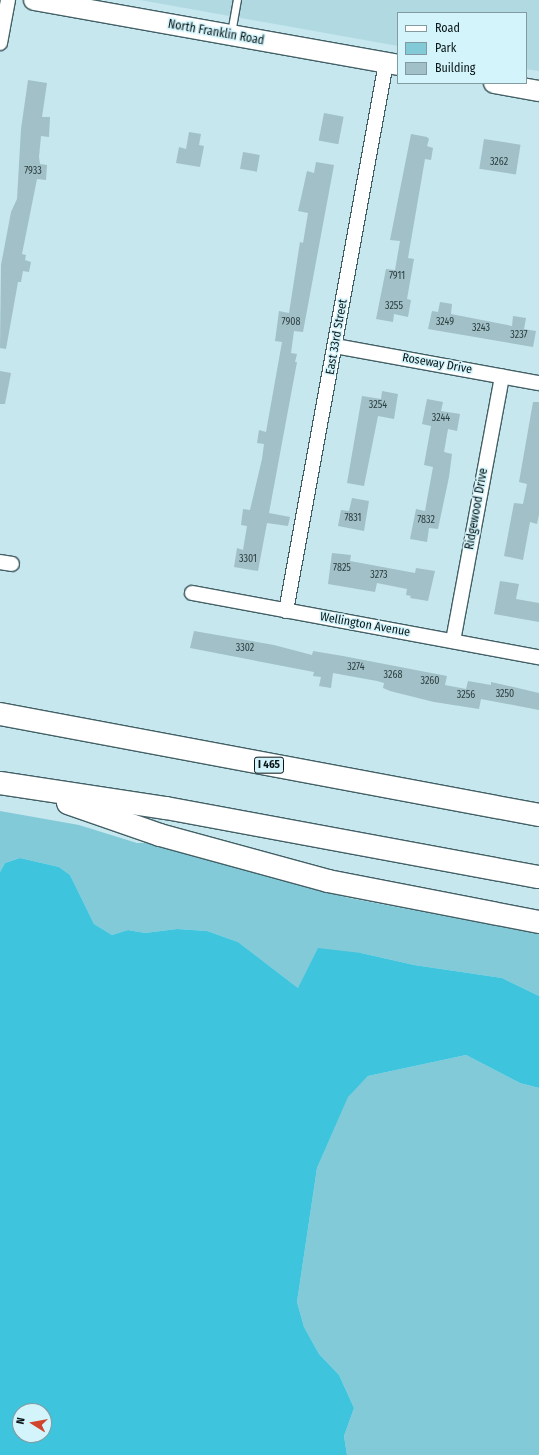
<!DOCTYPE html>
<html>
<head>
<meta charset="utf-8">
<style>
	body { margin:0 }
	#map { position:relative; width:539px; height:1455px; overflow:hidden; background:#c6e7ee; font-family:"Fira Sans Condensed",sans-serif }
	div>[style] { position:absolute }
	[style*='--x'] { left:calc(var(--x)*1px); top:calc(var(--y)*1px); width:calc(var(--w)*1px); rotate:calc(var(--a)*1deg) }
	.built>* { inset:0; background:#b1d9e2 }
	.green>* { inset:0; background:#83cad9 }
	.forest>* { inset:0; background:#3ec4dd }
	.building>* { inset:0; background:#a1c0c7; transform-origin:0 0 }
	.roads { filter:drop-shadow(1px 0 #436066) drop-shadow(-1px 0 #436066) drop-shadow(0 1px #436066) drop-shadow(0 -1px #436066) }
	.service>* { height:7px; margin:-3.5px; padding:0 3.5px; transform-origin:3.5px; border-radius:3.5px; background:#fff }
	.minor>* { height:14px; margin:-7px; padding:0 7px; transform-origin:7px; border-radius:7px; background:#fff }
	.secondary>* { height:20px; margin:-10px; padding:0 10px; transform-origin:10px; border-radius:10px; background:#fff }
	.motorway>* { height:22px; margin:-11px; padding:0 11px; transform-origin:11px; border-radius:11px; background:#fff }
	span { translate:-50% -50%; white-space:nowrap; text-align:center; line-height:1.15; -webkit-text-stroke:3px #d3f4fb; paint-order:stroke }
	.number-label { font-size:10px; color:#2f4043 }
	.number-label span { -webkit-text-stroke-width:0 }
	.shield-label span { padding:1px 3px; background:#d3f4fb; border:1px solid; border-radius:3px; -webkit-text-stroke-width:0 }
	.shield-label { font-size:11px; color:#091517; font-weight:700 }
	.street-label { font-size:12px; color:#091517 }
	.legend { position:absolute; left:397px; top:12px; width:130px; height:72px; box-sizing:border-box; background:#d3f4fb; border:1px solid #829ba0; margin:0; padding:5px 7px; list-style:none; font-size:12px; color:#091517 }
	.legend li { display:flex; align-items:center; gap:8px; height:20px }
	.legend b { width:20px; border:1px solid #829ba0 }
	.north { position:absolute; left:12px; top:1403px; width:40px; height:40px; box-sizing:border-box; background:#d3f4fb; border:1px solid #829ba0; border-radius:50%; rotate:281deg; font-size:11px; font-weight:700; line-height:16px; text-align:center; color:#091517 }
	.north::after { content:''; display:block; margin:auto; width:14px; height:18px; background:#d0452b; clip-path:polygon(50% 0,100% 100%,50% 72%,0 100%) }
</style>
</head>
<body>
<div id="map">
	<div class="built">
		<div style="clip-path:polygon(140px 0,539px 0,539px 71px,526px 69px,526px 13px,398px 13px,398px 46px)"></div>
	</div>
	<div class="green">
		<div style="clip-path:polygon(0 811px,79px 825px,137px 843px,147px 843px,349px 898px,539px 934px,539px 996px,502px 978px,414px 965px,361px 953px,298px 988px,238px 942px,207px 931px,177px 929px,145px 933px,128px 930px,112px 935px,94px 924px,70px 875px,59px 867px,20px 858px,5px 863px,0 872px)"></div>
		<div style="clip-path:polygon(466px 1055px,520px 1083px,539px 1088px,539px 1455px,347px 1455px,344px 1436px,354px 1408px,339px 1375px,319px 1354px,304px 1327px,297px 1302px,317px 1168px,348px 1096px,368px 1076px)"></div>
	</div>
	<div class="forest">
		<div style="clip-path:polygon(evenodd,20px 858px,59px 867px,70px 875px,94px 924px,112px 935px,128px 930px,145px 933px,177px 929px,207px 931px,238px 942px,298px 988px,318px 948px,361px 953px,414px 965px,502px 978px,539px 996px,539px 1088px,520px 1083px,466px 1055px,368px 1076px,348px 1097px,317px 1168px,297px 1302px,304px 1327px,319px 1354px,339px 1375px,354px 1408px,344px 1436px,347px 1455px,0 1455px,0 872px,5px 863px,20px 858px,20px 1411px,44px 1411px,44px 1435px,20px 1435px,20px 1411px)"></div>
	</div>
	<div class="building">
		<div style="clip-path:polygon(28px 80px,47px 83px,42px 117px,50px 117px,49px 137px,41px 136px,39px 157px,40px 164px,47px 165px,46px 180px,37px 179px,22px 254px,26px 255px,25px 260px,31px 262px,29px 272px,23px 271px,21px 282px,18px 282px,6px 349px,0 348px,1px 265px,11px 212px,17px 199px,21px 129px)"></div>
		<div style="left:324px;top:113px;width:20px;height:28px;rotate:11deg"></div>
		<div style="clip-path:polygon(189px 132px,201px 134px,199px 145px,204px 146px,200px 167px,176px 163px,179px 147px,186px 149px)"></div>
		<div style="clip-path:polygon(411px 134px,427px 137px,429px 139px,427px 146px,433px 148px,431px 160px,425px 159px,408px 258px,414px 259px,407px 299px,411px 300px,408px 317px,394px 314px,393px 322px,376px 319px,386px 269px,395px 270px,400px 241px,390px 240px)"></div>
		<div style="left:484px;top:139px;width:37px;height:30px;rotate:9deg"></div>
		<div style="left:243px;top:152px;width:17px;height:17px;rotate:10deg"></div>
		<div style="clip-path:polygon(316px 162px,334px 165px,303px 332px,294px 331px,291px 353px,297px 354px,295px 362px,297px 362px,269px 513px,290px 517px,288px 526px,267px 523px,258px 571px,234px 567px,237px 548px,243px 550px,247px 526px,241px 525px,243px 509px,250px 510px,262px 459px,264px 444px,257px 443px,259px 430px,266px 432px,282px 342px,275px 341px,279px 311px,289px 313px,300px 242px,303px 243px,308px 213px,298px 211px,301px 198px,307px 171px,314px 173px)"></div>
		<div style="clip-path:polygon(440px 302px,452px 304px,451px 314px,512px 326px,513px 316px,526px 318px,524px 329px,536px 331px,533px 347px,428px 329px,432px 311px,438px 312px)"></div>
		<div style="clip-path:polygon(0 371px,11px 373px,5px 404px,0 404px)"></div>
		<div style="clip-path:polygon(382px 391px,398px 394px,394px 419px,378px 416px,364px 486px,347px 483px,362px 396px,381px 399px)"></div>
		<div style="clip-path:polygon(427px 399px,443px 402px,441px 411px,460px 414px,457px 431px,448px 429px,444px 452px,452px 454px,449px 477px,438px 529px,429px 528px,427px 542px,410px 539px,416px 509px,425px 511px,433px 467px,424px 465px,431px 426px,422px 424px)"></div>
		<div style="clip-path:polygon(533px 402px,539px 402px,539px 515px,537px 524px,530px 522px,523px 560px,504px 556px,514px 503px,523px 504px,527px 484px,519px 482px)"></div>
		<div style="clip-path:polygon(352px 498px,369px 501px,364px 531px,338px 526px,341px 510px,349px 511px)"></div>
		<div style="clip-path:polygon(332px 553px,351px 555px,350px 561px,415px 573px,416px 568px,435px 571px,428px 601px,410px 598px,411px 596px,406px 595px,407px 589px,377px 583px,375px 592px,328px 584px)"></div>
		<div style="clip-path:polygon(500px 581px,519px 584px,516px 599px,539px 603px,539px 622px,494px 614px)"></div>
		<div style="clip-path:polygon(194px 631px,274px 645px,312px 655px,313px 651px,343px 656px,447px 676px,445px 685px,466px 689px,468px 681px,491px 685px,491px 682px,522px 689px,539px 693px,539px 710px,481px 699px,479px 709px,434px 702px,390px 691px,383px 688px,384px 683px,377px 681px,333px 673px,331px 688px,319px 686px,321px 677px,313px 676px,314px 672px,190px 648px)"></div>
	</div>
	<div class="roads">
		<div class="service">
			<div style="--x:231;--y:33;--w:34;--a:-80"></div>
		</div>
		<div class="minor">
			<div style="--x:0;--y:43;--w:44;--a:-79.5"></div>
			<div style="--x:335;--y:346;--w:207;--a:10.3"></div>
			<div style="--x:0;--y:562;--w:12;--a:9"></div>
			<div style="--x:192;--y:593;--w:353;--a:10.5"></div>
			<div style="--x:286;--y:611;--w:557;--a:-79.66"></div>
			<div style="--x:453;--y:641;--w:269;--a:-79.5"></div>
		</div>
		<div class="secondary">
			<div style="--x:34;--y:0;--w:370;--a:10.1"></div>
			<div style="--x:494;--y:83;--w:46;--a:10.1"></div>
		</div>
		<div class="motorway">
			<div style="--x:0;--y:714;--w:548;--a:10.61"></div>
			<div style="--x:0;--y:783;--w:168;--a:8.6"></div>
			<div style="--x:166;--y:808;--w:379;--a:10.5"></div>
			<div style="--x:68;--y:803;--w:97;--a:19.2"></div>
			<div style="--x:160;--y:835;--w:174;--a:15.3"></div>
			<div style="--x:328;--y:881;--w:215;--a:11"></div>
		</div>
	</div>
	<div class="number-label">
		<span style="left:499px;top:163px">3262</span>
		<span style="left:33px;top:172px">7933</span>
		<span style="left:397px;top:277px">7911</span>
		<span style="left:394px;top:307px">3255</span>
		<span style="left:291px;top:323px">7908</span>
		<span style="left:445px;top:323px">3249</span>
		<span style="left:481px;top:329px">3243</span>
		<span style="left:519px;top:336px">3237</span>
		<span style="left:378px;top:406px">3254</span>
		<span style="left:441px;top:419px">3244</span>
		<span style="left:353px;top:519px">7831</span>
		<span style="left:426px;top:521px">7832</span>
		<span style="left:248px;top:560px">3301</span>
		<span style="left:342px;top:569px">7825</span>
		<span style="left:379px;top:576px">3273</span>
		<span style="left:245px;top:649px">3302</span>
		<span style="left:356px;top:668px">3274</span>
		<span style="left:393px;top:676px">3268</span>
		<span style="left:430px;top:682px">3260</span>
		<span style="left:505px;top:695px">3250</span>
		<span style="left:466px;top:696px">3256</span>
	</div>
	<div class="shield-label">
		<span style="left:269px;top:765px">I 465</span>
	</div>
	<div class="street-label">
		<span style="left:216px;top:33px;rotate:10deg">North Franklin Road</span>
		<span style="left:337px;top:337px;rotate:-80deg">East 33rd Street</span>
		<span style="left:437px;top:364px;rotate:10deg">Roseway Drive</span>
		<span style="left:477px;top:509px;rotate:-80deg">Ridgewood Drive</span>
		<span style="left:365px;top:625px;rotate:10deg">Wellington Avenue</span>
	</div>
	<ul class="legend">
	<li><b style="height:5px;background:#fff"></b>Road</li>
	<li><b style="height:11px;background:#83cad9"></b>Park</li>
	<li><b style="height:11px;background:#a1c0c7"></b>Building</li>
	</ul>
	<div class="north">N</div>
</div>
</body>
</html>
